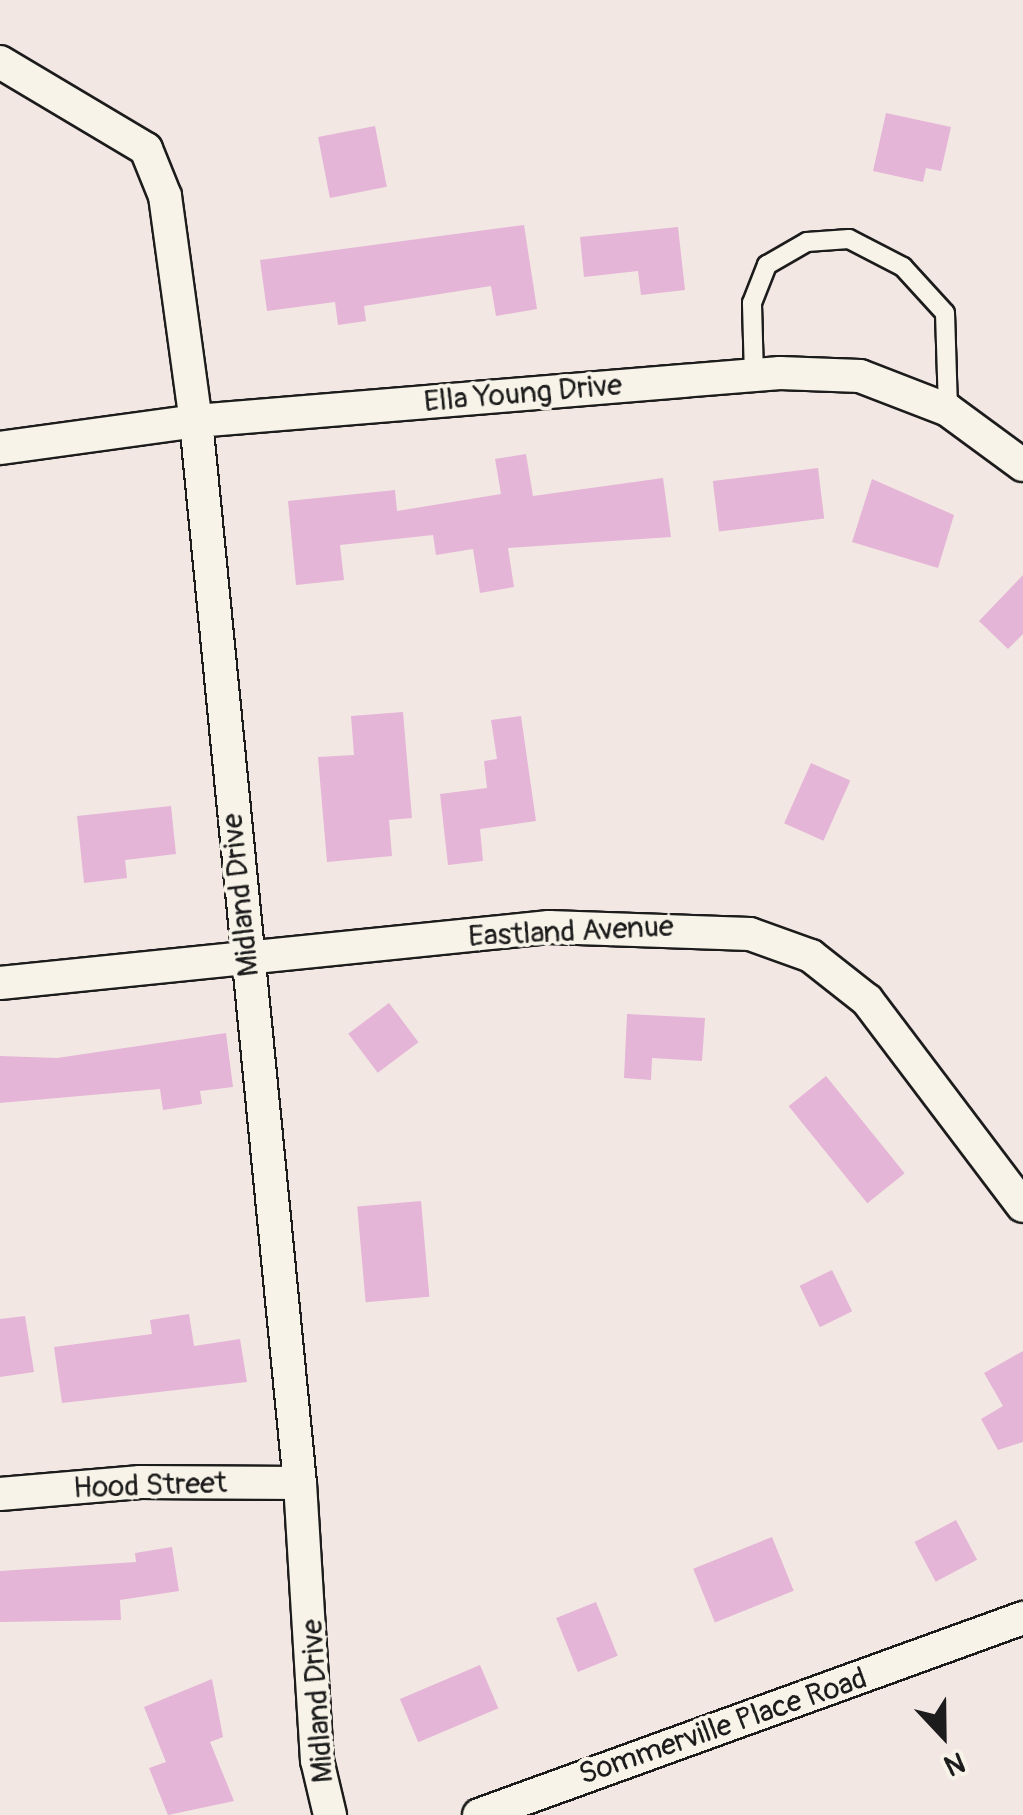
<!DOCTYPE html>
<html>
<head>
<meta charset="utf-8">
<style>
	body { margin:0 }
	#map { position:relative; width:1023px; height:1815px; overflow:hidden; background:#f3e7e4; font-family:Pangolin,sans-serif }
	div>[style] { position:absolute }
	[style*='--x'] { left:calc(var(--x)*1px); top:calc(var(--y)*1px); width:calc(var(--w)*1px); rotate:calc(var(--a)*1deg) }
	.building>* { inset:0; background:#e4b5d6; transform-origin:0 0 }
	.roads { filter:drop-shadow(2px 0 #1c1c1c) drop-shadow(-2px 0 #1c1c1c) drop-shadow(0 2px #1c1c1c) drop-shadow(0 -2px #1c1c1c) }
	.lane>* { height:18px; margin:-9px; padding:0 9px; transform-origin:9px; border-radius:9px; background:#f7f3e8 }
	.street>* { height:32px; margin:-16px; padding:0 16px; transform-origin:16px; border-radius:16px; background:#f7f3e8 }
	span { translate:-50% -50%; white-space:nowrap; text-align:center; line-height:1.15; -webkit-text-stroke:8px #f7f3e8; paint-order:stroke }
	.street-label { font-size:30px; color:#1c1c1c }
	.north { position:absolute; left:893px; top:1685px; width:100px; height:100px; -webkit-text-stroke:8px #f7f3e8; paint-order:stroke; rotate:158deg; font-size:28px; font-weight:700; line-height:40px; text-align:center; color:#1c1c1c }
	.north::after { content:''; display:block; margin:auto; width:35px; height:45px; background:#1c1c1c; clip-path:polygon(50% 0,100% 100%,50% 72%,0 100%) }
</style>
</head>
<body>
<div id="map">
	<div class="building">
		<div style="clip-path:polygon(886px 113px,951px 127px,941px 171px,926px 168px,923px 182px,873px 171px)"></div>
		<div style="left:375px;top:126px;width:62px;height:58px;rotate:79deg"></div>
		<div style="clip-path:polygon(524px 225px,537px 309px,496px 316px,491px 286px,364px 306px,366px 321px,338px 325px,335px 302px,267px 311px,260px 260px)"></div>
		<div style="clip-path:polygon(678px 227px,685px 290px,641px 295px,638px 271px,584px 277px,580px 237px)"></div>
		<div style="clip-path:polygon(526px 454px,533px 496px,663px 478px,671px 537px,508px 548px,514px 587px,480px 593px,473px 549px,436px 555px,433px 535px,340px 545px,344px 580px,296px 585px,288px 501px,395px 490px,397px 511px,501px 494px,495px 459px)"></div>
		<div style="left:818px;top:468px;width:51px;height:106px;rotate:83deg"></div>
		<div style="clip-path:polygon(872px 479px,954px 515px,938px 568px,852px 542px)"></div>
		<div style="clip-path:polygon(1023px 575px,1023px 634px,1008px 649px,979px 621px)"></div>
		<div style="clip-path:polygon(403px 712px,412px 818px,389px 820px,392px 856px,327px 862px,318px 757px,354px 755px,351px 716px)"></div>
		<div style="clip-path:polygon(521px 716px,536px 821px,480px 829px,483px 861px,448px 865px,440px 794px,487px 788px,484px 761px,497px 759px,491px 720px)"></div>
		<div style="left:811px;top:763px;width:43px;height:66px;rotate:24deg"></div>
		<div style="clip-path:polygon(171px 806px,176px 854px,125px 860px,127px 878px,84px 883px,77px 816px)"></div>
		<div style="left:389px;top:1003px;width:49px;height:51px;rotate:53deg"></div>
		<div style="clip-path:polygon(627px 1014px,705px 1018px,702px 1061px,652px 1058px,651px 1080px,624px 1078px)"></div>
		<div style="clip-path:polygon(226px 1033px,233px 1087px,200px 1091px,202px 1104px,163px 1110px,160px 1089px,0 1103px,0 1056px,57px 1058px)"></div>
		<div style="left:826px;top:1076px;width:125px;height:48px;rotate:51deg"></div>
		<div style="left:421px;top:1201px;width:96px;height:64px;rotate:85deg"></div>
		<div style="left:832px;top:1270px;width:46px;height:36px;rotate:64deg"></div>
		<div style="clip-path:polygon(189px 1314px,194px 1346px,240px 1339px,247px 1382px,62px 1403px,54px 1347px,152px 1334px,150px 1320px)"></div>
		<div style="clip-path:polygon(25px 1316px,34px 1372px,0 1377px,0 1319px)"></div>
		<div style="clip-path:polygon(1023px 1351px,1023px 1442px,998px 1450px,981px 1419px,1003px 1406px,984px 1373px)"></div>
		<div style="left:956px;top:1520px;width:45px;height:47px;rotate:62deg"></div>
		<div style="left:772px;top:1537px;width:58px;height:85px;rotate:68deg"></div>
		<div style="clip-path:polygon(172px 1547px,179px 1591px,120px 1600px,121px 1620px,0 1622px,0 1571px,136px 1562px,135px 1553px)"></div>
		<div style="left:596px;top:1602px;width:58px;height:43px;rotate:68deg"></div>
		<div style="left:480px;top:1665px;width:47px;height:87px;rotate:67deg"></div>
		<div style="clip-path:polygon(212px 1679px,223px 1737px,210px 1742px,234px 1801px,168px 1815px,149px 1768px,166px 1762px,144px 1707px)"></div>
	</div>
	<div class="roads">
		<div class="lane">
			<div style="--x:754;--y:376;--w:73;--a:-91.6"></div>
			<div style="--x:752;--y:303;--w:41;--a:-68.5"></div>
			<div style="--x:767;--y:265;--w:46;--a:-29.9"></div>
			<div style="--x:807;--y:242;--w:42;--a:-4.1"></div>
			<div style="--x:849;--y:239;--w:61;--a:27.4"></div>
			<div style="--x:903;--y:267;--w:62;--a:47.6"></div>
			<div style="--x:945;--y:313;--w:97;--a:88.2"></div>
		</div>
		<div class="street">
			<div style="--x:0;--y:62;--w:170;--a:30.8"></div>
			<div style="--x:146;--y:149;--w:51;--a:68"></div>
			<div style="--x:165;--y:196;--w:227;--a:82.2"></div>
			<div style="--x:196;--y:421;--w:1067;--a:84.41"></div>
			<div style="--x:300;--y:1483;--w:278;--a:86.5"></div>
			<div style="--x:317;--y:1760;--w:57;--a:76.7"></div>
			<div style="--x:0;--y:448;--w:198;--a:-7.8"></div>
			<div style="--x:196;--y:421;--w:586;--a:-4.7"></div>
			<div style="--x:780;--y:373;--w:80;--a:2.1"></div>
			<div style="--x:860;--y:376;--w:94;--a:21.1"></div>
			<div style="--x:948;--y:410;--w:93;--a:36.3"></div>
			<div style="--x:0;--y:983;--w:552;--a:-5.82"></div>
			<div style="--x:549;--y:927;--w:201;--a:2"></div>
			<div style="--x:750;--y:934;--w:65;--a:19.8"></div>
			<div style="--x:811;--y:956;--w:71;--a:38.2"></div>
			<div style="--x:867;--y:1000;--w:258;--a:52.9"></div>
			<div style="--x:0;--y:1494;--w:141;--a:-4.9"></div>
			<div style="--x:140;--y:1482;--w:160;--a:0.4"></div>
			<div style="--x:479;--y:1815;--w:579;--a:-19.91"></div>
		</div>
	</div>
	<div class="street-label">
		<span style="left:523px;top:394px;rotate:-5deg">Ella Young Drive</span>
		<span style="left:241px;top:895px;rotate:-96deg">Midland Drive</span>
		<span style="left:571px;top:932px;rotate:-3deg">Eastland Avenue</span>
		<span style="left:150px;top:1486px;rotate:-2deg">Hood Street</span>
		<span style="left:318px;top:1701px;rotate:-94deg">Midland Drive</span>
		<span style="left:723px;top:1727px;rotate:-19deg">Sommerville Place Road</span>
	</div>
	<div class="north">N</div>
</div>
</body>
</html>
